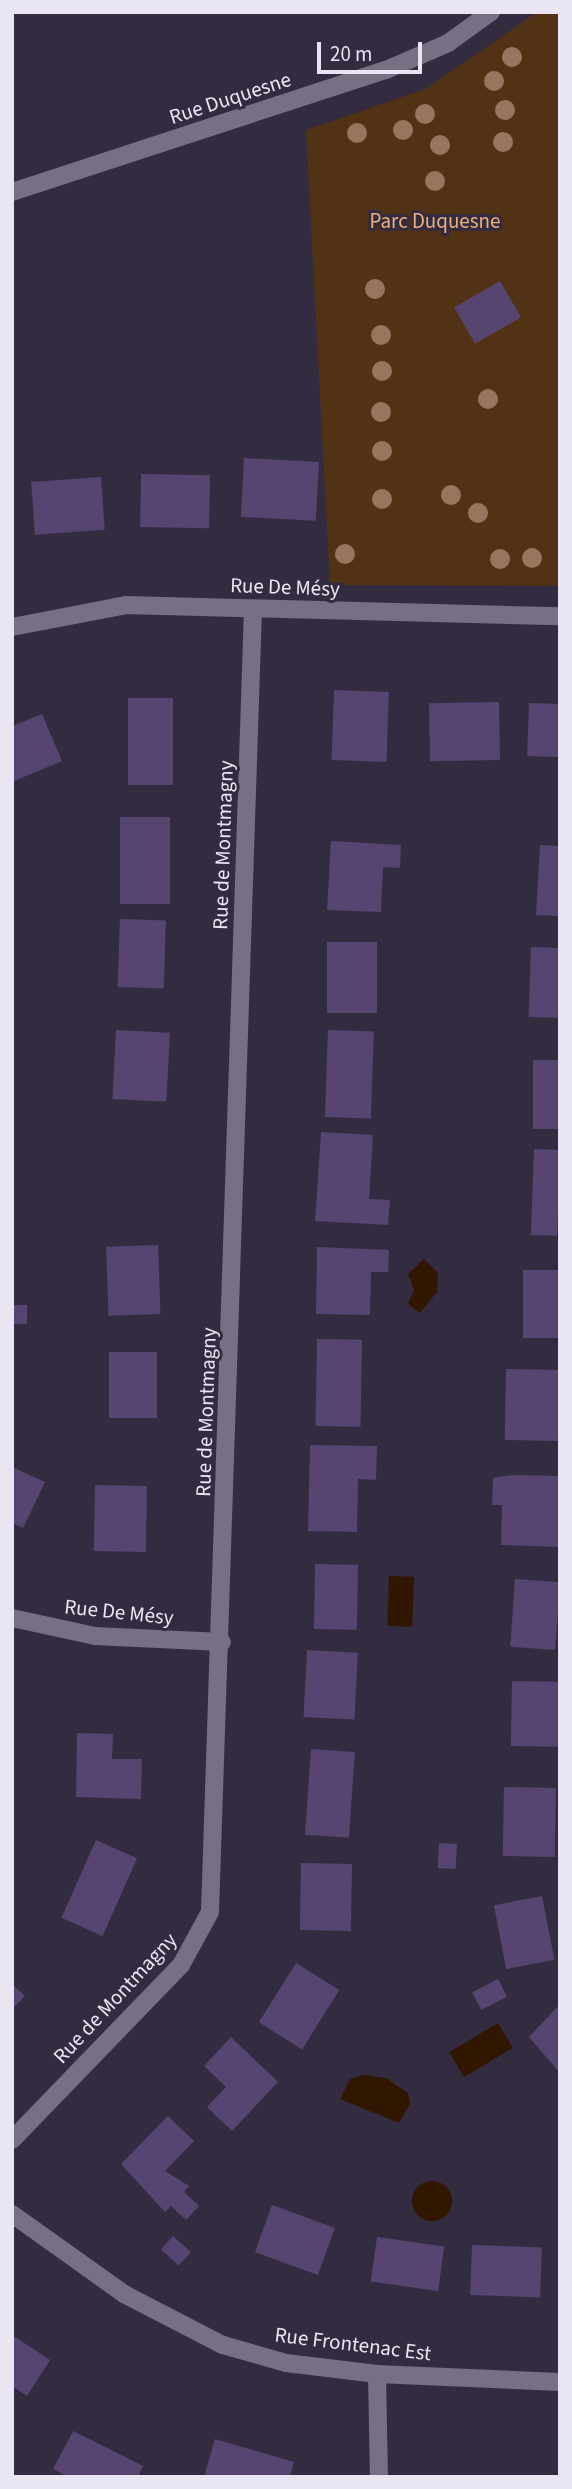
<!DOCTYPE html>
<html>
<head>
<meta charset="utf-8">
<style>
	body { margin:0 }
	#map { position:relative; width:572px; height:2489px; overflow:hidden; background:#332c41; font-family:"Source Sans 3",sans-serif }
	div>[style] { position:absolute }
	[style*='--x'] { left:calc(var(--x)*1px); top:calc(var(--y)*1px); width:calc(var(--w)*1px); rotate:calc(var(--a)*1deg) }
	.green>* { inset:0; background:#523214 }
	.water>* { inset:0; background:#311700; transform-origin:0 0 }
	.round { border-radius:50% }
	.building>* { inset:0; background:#564570; transform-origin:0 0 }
	.minor>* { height:18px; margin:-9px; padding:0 9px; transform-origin:9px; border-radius:9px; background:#777085 }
	.trees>* { width:20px; height:20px; margin:-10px; border-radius:50%; background:#99745f }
	span { translate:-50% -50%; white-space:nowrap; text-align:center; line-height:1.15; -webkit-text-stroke:6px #332c41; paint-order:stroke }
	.street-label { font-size:21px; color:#e9e5f2 }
	.park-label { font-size:21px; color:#edaf78 }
	.frame { position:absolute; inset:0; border:14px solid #e9e5f2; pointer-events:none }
	.scale { position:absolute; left:317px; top:42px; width:105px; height:32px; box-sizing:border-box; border:4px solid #e9e5f2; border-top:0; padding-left:9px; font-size:21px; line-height:24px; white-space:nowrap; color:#e9e5f2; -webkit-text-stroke:5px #332c41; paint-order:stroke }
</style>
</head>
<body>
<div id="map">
	<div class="green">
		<div style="clip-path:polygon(537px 12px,560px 12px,560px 586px,330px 585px,306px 130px,426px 89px)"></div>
	</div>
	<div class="water">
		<div style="clip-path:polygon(424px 1259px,438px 1273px,437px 1292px,420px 1313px,408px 1304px,414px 1290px,408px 1274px)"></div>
		<div style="left:389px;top:1576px;width:25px;height:50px;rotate:2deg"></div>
		<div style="left:498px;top:2023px;width:29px;height:57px;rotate:59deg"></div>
		<div style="clip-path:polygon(364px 2075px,386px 2078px,408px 2093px,410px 2104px,399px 2123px,340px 2099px,350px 2079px)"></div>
		<div class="round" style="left:412px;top:2181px;width:40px;height:40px"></div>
	</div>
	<div class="building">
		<div style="left:500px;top:281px;width:42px;height:53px;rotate:60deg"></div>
		<div style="left:244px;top:458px;width:75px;height:59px;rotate:3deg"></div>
		<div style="left:141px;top:474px;width:69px;height:53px;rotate:1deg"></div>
		<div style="left:101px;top:477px;width:53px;height:70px;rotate:86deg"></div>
		<div style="left:334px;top:690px;width:55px;height:70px;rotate:2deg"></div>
		<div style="left:128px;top:698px;width:45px;height:87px"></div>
		<div style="left:499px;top:702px;width:58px;height:70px;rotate:89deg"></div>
		<div style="left:529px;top:703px;width:31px;height:53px;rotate:2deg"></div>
		<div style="clip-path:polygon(42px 714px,62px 761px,12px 782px,12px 726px)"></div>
		<div style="left:120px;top:817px;width:50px;height:87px"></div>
		<div style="clip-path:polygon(331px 841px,401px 845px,400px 868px,383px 867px,381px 912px,327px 910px)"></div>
		<div style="clip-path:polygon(540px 845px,560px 846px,560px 916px,536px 915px)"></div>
		<div style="left:120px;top:919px;width:46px;height:68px;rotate:2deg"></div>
		<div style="left:327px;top:942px;width:50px;height:71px"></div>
		<div style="left:531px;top:947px;width:29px;height:70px;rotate:2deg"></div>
		<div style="left:116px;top:1030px;width:54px;height:69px;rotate:3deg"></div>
		<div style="left:328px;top:1030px;width:46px;height:87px;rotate:2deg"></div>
		<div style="left:533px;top:1060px;width:27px;height:69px"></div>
		<div style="clip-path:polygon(321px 1132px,373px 1135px,369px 1199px,390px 1200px,388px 1225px,315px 1221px)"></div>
		<div style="left:534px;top:1149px;width:26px;height:86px;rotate:2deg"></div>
		<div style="left:158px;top:1245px;width:69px;height:52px;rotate:88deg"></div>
		<div style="clip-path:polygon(317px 1247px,389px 1250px,388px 1272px,371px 1272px,370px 1315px,316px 1314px)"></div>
		<div style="left:523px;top:1270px;width:37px;height:68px"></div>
		<div style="left:12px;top:1305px;width:15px;height:19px"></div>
		<div style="left:317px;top:1339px;width:45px;height:87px;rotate:1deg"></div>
		<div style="left:109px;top:1352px;width:48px;height:66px"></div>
		<div style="left:506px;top:1369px;width:53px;height:71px;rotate:1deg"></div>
		<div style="clip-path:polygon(310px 1445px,377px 1446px,376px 1480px,358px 1479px,357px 1532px,308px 1531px)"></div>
		<div style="clip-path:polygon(12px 1467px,45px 1482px,23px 1528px,12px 1523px)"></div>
		<div style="clip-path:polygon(513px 1475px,559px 1476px,560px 1547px,501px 1545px,502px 1505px,492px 1505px,493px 1478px)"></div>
		<div style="left:95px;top:1485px;width:52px;height:66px;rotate:1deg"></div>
		<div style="left:315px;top:1564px;width:43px;height:65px;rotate:1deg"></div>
		<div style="left:515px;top:1579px;width:45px;height:68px;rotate:4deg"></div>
		<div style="left:307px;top:1650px;width:51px;height:67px;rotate:3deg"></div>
		<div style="left:512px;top:1681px;width:47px;height:65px;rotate:1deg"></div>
		<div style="clip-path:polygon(77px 1733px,113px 1734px,112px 1759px,142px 1759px,141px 1799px,76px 1797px)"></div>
		<div style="left:311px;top:1749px;width:44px;height:86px;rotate:4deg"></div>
		<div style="left:504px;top:1787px;width:52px;height:69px;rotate:1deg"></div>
		<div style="left:96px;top:1840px;width:45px;height:85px;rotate:24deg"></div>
		<div style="left:439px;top:1843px;width:18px;height:25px;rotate:3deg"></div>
		<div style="left:301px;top:1863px;width:51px;height:67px;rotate:1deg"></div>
		<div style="left:542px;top:1896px;width:65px;height:49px;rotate:79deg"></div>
		<div style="left:296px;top:1963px;width:51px;height:70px;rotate:32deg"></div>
		<div style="left:498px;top:1979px;width:20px;height:29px;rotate:63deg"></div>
		<div style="clip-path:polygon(12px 1984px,25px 1996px,12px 2009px)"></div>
		<div style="clip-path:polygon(560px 2004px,560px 2073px,529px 2037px)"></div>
		<div style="clip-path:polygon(231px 2037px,278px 2082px,232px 2131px,207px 2107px,226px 2087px,204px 2066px)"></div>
		<div style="clip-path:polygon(168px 2116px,194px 2141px,165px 2171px,189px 2186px,184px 2192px,199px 2206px,186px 2220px,171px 2206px,165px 2212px,121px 2164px)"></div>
		<div style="left:272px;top:2205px;width:67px;height:50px;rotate:20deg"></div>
		<div style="left:173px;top:2236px;width:24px;height:18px;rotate:42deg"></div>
		<div style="left:377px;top:2237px;width:68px;height:45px;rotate:8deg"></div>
		<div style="left:472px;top:2245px;width:70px;height:50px;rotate:2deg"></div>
		<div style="clip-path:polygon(12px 2335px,50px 2360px,27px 2396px,12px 2386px)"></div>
		<div style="clip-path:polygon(73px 2431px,143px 2466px,138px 2477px,68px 2477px,53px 2469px)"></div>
		<div style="clip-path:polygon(215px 2439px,294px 2462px,290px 2477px,204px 2477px)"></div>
	</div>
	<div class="minor">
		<div style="--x:12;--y:192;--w:393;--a:-18.1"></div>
		<div style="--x:386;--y:70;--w:68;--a:-23.5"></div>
		<div style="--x:448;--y:43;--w:53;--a:-35.8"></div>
		<div style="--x:12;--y:627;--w:116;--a:-10.9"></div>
		<div style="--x:126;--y:605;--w:434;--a:1.5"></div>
		<div style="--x:12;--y:1618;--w:85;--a:12.2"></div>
		<div style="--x:95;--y:1636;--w:127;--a:2.7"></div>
		<div style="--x:12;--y:2140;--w:243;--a:-46"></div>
		<div style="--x:181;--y:1965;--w:60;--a:-61.3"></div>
		<div style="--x:210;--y:1912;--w:1304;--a:-88.11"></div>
		<div style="--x:12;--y:2214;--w:138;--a:35.5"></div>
		<div style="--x:124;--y:2294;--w:111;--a:27.3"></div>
		<div style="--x:223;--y:2345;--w:66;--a:15.9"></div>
		<div style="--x:286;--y:2363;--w:92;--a:6.9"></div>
		<div style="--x:377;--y:2374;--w:183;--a:2.5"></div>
		<div style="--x:377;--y:2374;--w:103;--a:88.9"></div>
	</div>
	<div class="trees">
		<div style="left:512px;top:57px"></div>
		<div style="left:494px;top:81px"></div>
		<div style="left:505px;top:110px"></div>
		<div style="left:425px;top:114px"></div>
		<div style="left:403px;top:130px"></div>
		<div style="left:357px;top:133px"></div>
		<div style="left:503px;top:142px"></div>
		<div style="left:440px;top:145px"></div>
		<div style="left:435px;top:181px"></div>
		<div style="left:375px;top:289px"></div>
		<div style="left:381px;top:335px"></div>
		<div style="left:382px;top:371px"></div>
		<div style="left:488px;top:399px"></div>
		<div style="left:381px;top:412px"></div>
		<div style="left:382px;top:451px"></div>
		<div style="left:451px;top:495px"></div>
		<div style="left:382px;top:499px"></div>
		<div style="left:478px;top:513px"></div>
		<div style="left:345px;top:554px"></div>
		<div style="left:532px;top:558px"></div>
		<div style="left:500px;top:559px"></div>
	</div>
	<div class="street-label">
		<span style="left:230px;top:98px;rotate:-18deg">Rue Duquesne</span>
		<span style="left:285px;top:587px;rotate:2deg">Rue De Mésy</span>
		<span style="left:223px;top:845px;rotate:-88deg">Rue de Montmagny</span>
		<span style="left:206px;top:1412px;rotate:-88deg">Rue de Montmagny</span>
		<span style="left:119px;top:1612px;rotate:6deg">Rue De Mésy</span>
		<span style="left:115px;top:1998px;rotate:-47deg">Rue de Montmagny</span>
		<span style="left:353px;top:2344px;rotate:7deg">Rue Frontenac Est</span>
	</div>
	<div class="park-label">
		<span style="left:435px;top:221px">Parc Duquesne</span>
	</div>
	<div class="frame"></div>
	<div class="scale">20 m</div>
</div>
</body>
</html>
